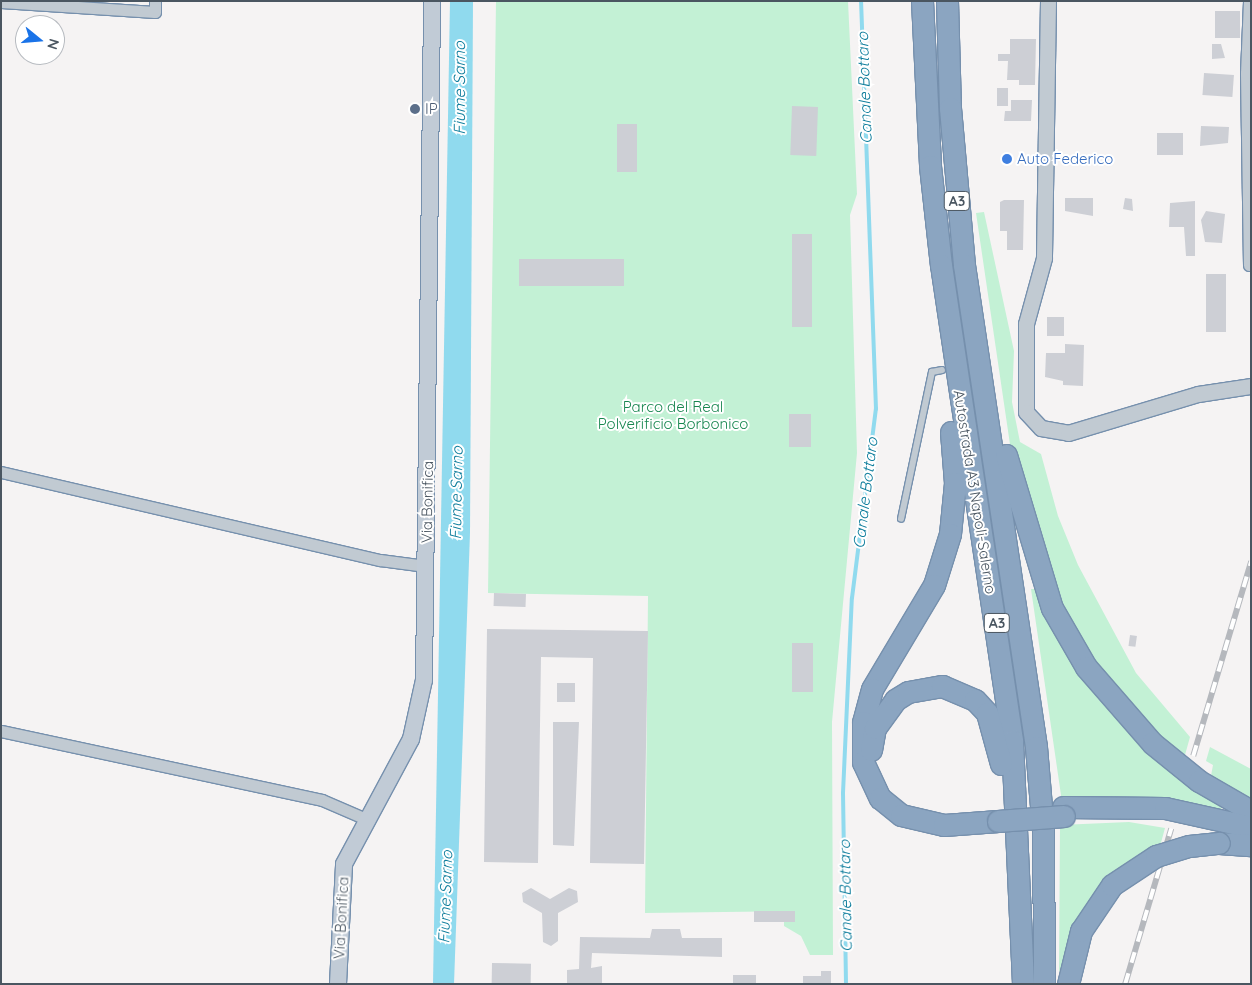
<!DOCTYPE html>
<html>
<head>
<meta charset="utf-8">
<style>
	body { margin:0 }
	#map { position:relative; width:1252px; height:985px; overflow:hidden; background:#f5f3f3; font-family:Quicksand,sans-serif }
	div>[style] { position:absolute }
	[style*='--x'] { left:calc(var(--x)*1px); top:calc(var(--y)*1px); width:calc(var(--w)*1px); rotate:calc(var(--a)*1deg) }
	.green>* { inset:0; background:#c3f1d5 }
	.water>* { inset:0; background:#90daee }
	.stream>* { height:4px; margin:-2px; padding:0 2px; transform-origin:2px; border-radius:2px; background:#90daee }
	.building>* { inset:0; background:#cdcfd5; transform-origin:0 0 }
	.roads { filter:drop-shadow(1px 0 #7690ad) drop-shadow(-1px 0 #7690ad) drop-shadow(0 1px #7690ad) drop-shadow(0 -1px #7690ad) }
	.service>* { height:5.5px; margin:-2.75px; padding:0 2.75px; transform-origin:2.75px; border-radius:2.75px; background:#c1cad2 }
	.minor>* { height:11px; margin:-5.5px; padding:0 5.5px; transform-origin:5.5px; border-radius:5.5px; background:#c1cad2 }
	.tertiary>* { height:15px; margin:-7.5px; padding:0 7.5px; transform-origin:7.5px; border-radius:7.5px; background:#c1cad2 }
	.secondary>* { height:16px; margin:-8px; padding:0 8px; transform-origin:8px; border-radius:8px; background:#c1cbd6 }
	.motorway>* { height:21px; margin:-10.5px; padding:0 10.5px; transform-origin:10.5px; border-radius:10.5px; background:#8ba5c1 }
	.rail>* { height:5.5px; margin-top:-2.75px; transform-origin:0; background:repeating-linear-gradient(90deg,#fff 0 11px,#b5b8bd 0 22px); box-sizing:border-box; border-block:1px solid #b5b8bd }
	.bridges { filter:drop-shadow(1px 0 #7690ad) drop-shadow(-1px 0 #7690ad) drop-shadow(0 1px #7690ad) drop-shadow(0 -1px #7690ad) }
	.motorway-bridge>* { height:21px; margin:-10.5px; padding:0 10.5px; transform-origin:10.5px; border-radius:10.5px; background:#8ba5c1 }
	.dots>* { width:14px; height:14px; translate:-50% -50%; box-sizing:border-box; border:2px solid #fff; border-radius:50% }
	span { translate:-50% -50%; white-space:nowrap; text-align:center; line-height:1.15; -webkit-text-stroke:4px #fff; paint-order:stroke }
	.shield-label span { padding:1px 4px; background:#fff; border:1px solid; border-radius:4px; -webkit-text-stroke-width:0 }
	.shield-label { font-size:14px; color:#4a5661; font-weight:700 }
	.service-label { font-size:15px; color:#4e5e75 }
	.left { translate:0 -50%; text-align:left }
	.shop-label { font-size:15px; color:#366cbe }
	.park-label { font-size:15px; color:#17864f }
	.street-label { font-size:15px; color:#4a5661 }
	.water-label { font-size:16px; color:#0c7c9b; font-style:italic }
	.frame { position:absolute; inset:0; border:2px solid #4a5661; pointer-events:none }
	.north { position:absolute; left:15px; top:15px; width:50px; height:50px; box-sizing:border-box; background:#fff; border:1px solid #b7bbc0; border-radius:50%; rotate:107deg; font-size:14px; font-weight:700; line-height:20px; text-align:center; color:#4a5661 }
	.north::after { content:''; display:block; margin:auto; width:18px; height:22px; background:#1a73e8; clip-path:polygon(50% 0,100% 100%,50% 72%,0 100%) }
</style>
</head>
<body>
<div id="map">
	<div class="green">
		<div style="clip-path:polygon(496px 1px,848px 1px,857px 194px,850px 215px,857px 453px,832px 722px,833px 955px,810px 955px,801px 936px,784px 926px,784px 922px,795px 922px,795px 911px,645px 913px,648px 596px,488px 593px)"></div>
		<div style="clip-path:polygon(984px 212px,1014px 351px,1012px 402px,1020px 442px,1041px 454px,1058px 516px,1078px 565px,1136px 673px,1190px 737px,1185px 755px,1177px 757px,1099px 674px,1063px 615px,1012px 458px,976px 213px)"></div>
		<div style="clip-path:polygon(1031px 589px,1038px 589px,1050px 620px,1222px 805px,1220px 817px,1062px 802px)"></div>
		<div style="clip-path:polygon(1210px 747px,1251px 769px,1251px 806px,1210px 781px,1213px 765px,1206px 761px)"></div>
		<div style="clip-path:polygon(1129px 822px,1165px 828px,1159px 850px,1132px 863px,1059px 972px,1060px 825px)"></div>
	</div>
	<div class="water">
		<div style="clip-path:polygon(450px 1px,473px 1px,470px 533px,454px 984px,433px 984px)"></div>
	</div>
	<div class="stream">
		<div style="--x:846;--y:984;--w:191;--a:-90.9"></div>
		<div style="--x:843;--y:793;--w:195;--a:-87.4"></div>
		<div style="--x:852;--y:598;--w:191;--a:-82.8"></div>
		<div style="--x:876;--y:409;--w:408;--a:-92.1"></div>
	</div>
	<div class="building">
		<div style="left:1215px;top:11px;width:25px;height:27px"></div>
		<div style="clip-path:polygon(1010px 39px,1036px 39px,1035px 85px,1019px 85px,1019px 80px,1007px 80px,1008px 61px,998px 61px,998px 54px,1010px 54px)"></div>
		<div style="clip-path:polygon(1212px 44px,1221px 44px,1225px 58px,1212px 59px)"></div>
		<div style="left:1204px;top:73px;width:30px;height:22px;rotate:4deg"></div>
		<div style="left:997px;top:88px;width:11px;height:18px"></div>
		<div style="clip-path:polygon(1011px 100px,1032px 100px,1031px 121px,1004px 121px,1005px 111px,1011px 111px)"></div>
		<div style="left:792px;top:106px;width:26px;height:49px;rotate:2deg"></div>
		<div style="left:617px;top:124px;width:20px;height:48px"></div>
		<div style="clip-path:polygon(1201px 126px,1229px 127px,1228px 143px,1200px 146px)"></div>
		<div style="left:1157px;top:133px;width:26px;height:22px"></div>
		<div style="clip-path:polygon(1065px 198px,1093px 198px,1093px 216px,1065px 211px)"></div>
		<div style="clip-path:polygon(1125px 198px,1132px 199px,1133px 211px,1123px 209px)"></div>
		<div style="clip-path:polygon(1004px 200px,1024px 200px,1023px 250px,1007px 250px,1007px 231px,1000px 231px,1000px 202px)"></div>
		<div style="clip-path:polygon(1195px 201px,1195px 256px,1186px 256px,1184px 227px,1169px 227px,1170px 203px)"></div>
		<div style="clip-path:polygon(1206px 211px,1225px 214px,1222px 243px,1205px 242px,1201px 220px)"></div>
		<div style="left:792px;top:234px;width:20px;height:93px"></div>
		<div style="left:519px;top:259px;width:105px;height:27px"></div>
		<div style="left:1206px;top:274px;width:20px;height:58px"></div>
		<div style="left:1047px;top:317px;width:17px;height:19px"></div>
		<div style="clip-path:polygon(1065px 344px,1084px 345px,1083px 386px,1063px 385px,1063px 381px,1045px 377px,1046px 353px,1065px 353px)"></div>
		<div style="left:789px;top:414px;width:22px;height:33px"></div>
		<div style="left:494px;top:593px;width:32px;height:13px;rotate:2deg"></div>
		<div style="clip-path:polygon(487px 629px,648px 631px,644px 864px,590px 863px,593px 658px,541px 657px,538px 863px,484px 862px)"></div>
		<div style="left:1130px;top:635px;width:7px;height:11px;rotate:8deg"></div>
		<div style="left:792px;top:643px;width:21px;height:49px"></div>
		<div style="left:557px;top:683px;width:18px;height:19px"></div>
		<div style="clip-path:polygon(553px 722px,579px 722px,574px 846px,553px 845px)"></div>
		<div style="clip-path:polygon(531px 888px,550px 899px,569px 888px,577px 891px,578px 902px,558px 913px,558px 941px,551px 946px,543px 942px,542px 913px,523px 902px,522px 893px)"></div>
		<div style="left:754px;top:911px;width:41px;height:11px"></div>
		<div style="clip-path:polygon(652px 929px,680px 929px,682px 938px,722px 938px,722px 957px,592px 953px,591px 968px,602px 966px,602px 984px,567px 984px,567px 970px,579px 969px,580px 937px,650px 938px)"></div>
		<div style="left:492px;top:963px;width:39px;height:21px;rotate:1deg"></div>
		<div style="clip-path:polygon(821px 971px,831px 971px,831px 984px,803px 984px,803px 976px,821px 976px)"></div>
		<div style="left:733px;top:975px;width:23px;height:9px"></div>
	</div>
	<div class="roads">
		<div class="service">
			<div style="--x:901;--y:519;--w:150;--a:-78.1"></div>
			<div style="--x:932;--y:372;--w:10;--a:-11"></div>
		</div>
		<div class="minor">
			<div style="--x:1;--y:2;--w:154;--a:3.7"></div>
			<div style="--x:155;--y:12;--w:11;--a:-90"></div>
			<div style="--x:1249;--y:265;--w:192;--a:-90.9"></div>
			<div style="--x:1246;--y:73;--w:72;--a:-87.6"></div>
			<div style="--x:1;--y:472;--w:389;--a:13.1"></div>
			<div style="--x:380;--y:560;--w:46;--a:7.4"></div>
			<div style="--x:1;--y:731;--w:328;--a:12.1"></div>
			<div style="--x:322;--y:800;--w:48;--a:23.4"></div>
		</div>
		<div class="tertiary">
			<div style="--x:1048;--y:1;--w:257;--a:90.9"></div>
			<div style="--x:1044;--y:258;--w:68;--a:105.3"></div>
			<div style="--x:1026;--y:324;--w:88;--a:90"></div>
			<div style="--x:1026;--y:412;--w:22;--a:47"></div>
			<div style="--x:1041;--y:428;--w:27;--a:10"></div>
			<div style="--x:1068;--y:433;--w:136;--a:-16.7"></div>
			<div style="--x:1198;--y:394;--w:54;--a:-8.6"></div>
		</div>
		<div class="secondary">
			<div style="--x:338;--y:984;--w:120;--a:-87.1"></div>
			<div style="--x:344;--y:864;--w:142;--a:-61.8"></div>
			<div style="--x:411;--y:739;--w:60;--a:-77.6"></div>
			<div style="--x:424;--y:680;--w:679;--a:-89.32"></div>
		</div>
		<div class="motorway">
			<div style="--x:922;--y:1;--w:165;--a:87.2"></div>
			<div style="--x:930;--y:166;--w:100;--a:83.7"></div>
			<div style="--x:941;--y:265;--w:481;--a:81.5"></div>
			<div style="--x:1012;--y:741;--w:243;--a:87.4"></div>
			<div style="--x:947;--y:1;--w:107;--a:88.4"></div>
			<div style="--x:950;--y:108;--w:158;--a:84.9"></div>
			<div style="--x:964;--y:265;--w:487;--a:81.5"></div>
			<div style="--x:1036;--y:747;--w:83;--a:85.2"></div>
			<div style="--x:1043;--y:830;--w:154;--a:89.6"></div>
			<div style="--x:951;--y:432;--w:51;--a:85.5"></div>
			<div style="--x:955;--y:483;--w:51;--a:95.6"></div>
			<div style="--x:950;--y:534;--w:53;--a:107.4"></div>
			<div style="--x:934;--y:585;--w:121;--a:120.8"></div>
			<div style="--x:872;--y:689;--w:34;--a:105"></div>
			<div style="--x:863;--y:722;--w:40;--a:90"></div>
			<div style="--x:863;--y:762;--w:40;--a:65"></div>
			<div style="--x:880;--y:798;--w:27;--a:39"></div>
			<div style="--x:901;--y:815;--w:44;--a:13.1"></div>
			<div style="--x:944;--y:825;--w:54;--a:-4.2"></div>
			<div style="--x:1006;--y:455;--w:160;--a:73.3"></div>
			<div style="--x:1052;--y:608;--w:68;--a:60"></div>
			<div style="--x:1086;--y:667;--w:101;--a:49"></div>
			<div style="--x:1152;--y:743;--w:60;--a:39"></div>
			<div style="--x:1199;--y:781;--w:60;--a:30"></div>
			<div style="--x:871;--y:750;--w:22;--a:-80"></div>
			<div style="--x:875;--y:728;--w:34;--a:-54"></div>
			<div style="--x:895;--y:700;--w:15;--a:-32"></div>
			<div style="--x:908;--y:692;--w:35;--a:-10"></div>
			<div style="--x:942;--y:686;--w:36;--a:23"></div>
			<div style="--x:975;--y:700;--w:18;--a:47"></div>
			<div style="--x:987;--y:713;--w:53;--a:74.6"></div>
			<div style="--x:1063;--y:807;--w:102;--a:0.6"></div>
			<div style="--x:1165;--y:808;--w:88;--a:12.5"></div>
			<div style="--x:1219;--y:843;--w:32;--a:4"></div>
		</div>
	</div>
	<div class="rail">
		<div style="--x:1193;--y:756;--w:203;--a:-73.4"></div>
		<div style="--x:1125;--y:984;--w:162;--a:-73.5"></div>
	</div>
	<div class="bridges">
		<div class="motorway-bridge">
			<div style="--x:998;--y:821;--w:66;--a:-4.3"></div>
			<div style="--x:1068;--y:984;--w:55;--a:-76.2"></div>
			<div style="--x:1081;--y:931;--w:55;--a:-56"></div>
			<div style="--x:1112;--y:885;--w:53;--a:-33.4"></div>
			<div style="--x:1156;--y:856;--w:34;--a:-17"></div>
			<div style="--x:1189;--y:846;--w:30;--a:-6"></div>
		</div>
	</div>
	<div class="dots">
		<div style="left:415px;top:109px;background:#5c6f8a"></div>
		<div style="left:1007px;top:159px;background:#3f7fe0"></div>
	</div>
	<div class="shield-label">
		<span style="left:957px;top:201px">A3</span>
		<span style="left:997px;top:623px">A3</span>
	</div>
	<div class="service-label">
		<span class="left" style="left:425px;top:109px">IP</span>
	</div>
	<div class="shop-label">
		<span class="left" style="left:1017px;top:159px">Auto Federico</span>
	</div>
	<div class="park-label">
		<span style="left:673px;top:415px">Parco del Real<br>Polverificio Borbonico</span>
	</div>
	<div class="street-label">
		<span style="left:975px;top:492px;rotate:81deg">Autostrada A3 Napoli-Salerno</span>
		<span style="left:427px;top:502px;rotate:-89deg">Via Bonifica</span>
		<span style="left:341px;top:918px;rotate:-87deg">Via Bonifica</span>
	</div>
	<div class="water-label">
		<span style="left:459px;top:88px;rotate:-90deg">Fiume Sarno</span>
		<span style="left:864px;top:88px;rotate:-92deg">Canale Bottaro</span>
		<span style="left:456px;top:493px;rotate:-89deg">Fiume Sarno</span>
		<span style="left:865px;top:493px;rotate:-83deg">Canale Bottaro</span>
		<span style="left:845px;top:896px;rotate:-91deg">Canale Bottaro</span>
		<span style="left:445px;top:897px;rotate:-88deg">Fiume Sarno</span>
	</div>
	<div class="frame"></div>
	<div class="north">N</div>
</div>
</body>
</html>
